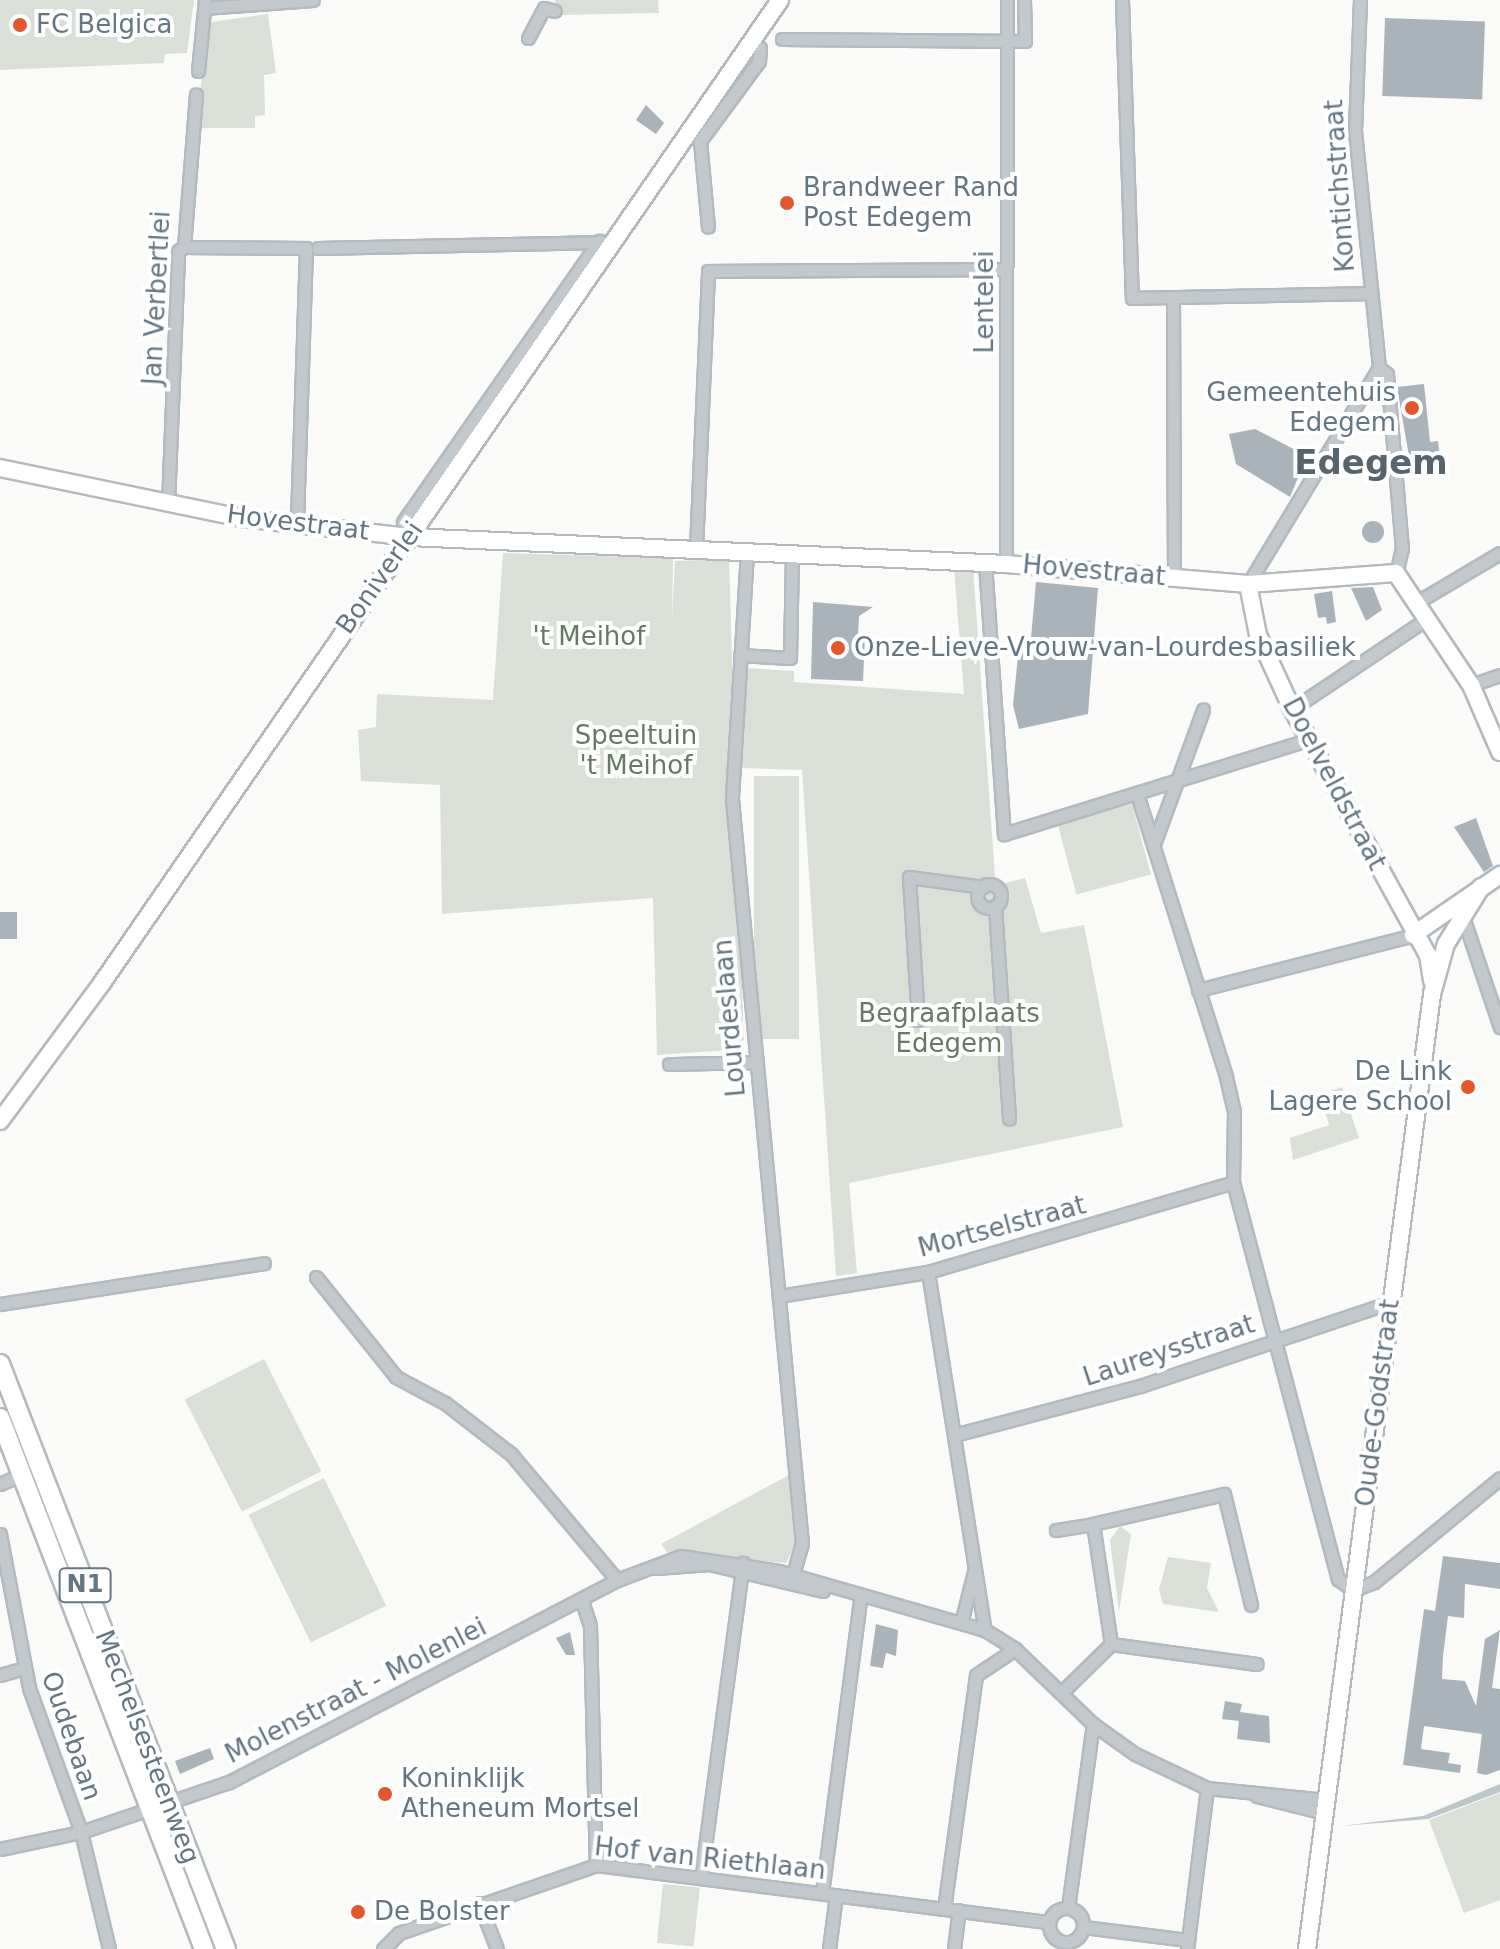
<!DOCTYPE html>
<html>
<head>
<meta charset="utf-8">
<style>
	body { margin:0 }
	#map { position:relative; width:1500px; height:1949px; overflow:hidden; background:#fafaf8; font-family:"DejaVu Sans",sans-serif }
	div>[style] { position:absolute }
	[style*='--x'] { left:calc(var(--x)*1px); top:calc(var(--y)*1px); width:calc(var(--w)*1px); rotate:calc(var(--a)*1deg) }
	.green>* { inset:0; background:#dadfd7; transform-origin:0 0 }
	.water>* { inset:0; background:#bbc7cb }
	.building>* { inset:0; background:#aab3b9; transform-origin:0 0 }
	.round { border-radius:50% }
	.roads { filter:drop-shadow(2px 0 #b3babf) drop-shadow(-2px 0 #b3babf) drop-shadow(0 2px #b3babf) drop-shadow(0 -2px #b3babf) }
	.street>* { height:11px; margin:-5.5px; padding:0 5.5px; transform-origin:5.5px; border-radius:5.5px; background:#c3c8cc }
	.street>.ring { margin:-5.5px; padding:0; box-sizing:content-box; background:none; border:11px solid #c3c8cc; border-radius:50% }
	.secondary>* { height:16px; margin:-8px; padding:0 8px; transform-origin:8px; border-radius:8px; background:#fff }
	.primary>* { height:18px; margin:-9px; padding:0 9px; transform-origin:9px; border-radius:9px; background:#fff }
	.dots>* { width:22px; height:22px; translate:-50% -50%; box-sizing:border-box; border:4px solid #fff; border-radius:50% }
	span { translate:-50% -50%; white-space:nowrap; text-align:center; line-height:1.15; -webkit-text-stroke:8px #fff; paint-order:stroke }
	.shield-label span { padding:2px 6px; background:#fff; border:2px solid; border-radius:6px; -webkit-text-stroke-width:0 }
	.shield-label { font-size:24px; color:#657683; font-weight:700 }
	.poi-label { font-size:26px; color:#657683 }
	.left { translate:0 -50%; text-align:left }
	.right { translate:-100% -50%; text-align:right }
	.street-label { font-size:26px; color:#657683 }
	.park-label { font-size:26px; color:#687a64 }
	.district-label { font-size:34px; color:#57646e; font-weight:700 }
</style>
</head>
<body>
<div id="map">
	<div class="green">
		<div style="clip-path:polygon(0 0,194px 0,187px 53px,165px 54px,164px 63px,0 70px)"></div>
		<div style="clip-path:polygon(555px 0,658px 0,659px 13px,557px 15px)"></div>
		<div style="clip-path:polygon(268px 14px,276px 73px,264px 75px,265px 115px,255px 116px,255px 128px,194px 128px,211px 22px)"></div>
		<div style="clip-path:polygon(503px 553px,673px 558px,672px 619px,675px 561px,729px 559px,744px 1049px,657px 1055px,653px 898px,442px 914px,440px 785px,361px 781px,358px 730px,376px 727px,377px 694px,493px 700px)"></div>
		<div style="clip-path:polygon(973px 567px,995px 877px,1002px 884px,1025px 878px,1041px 933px,1084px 925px,1123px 1127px,849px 1183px,857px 1273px,836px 1276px,802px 770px,741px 768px,744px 668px,794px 671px,794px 682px,964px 694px,954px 568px)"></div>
		<div style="left:754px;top:776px;width:45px;height:263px"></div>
		<div style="left:1132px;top:804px;width:73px;height:77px;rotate:75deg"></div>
		<div style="clip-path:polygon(1342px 1087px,1359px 1138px,1293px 1160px,1290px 1138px,1329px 1125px,1320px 1095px)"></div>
		<div style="left:264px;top:1359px;width:126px;height:89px;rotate:63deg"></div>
		<div style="clip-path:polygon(791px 1474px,795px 1545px,786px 1563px,669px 1555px,661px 1544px)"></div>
		<div style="left:324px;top:1478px;width:142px;height:84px;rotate:64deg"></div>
		<div style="clip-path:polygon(1120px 1526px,1131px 1534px,1119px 1612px,1110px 1540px)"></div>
		<div style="clip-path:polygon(1168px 1557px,1211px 1563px,1207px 1588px,1219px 1612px,1163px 1604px,1159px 1589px)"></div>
		<div style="clip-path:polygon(1500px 1793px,1500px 1900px,1464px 1913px,1429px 1820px)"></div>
		<div style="left:663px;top:1884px;width:37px;height:59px;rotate:6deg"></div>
	</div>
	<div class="water">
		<div style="clip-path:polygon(1500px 1784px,1500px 1792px,1428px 1819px,1341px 1826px,1423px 1816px)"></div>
	</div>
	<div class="building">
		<div style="left:1385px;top:18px;width:100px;height:78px;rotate:2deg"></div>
		<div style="clip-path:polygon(646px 105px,664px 123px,656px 134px,636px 120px)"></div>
		<div style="clip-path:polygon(1424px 384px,1430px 442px,1438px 441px,1440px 458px,1410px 462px,1397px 387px)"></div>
		<div style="clip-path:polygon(1255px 429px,1307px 456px,1290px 497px,1236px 464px,1229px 434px)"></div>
		<div class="round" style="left:1362px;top:521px;width:22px;height:22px"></div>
		<div style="clip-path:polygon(1036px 582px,1098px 588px,1088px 714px,1019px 729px,1013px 705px,1020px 637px,1031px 638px)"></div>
		<div style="clip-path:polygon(1373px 587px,1382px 610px,1366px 621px,1351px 588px)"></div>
		<div style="clip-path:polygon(1332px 591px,1336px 622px,1327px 624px,1326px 617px,1318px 618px,1314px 594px)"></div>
		<div style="clip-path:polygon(813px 602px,873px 607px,859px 616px,858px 636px,865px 636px,863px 681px,811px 679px)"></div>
		<div style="clip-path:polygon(1476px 818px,1493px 866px,1484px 872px,1454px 827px)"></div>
		<div style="left:0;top:912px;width:17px;height:27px"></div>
		<div style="clip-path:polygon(1443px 1556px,1500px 1563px,1500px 1589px,1465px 1584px,1464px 1618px,1448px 1616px,1443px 1656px,1442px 1679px,1465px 1681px,1476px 1706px,1485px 1639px,1500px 1630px,1492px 1688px,1500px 1689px,1500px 1770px,1486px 1775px,1477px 1773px,1482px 1734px,1424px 1726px,1421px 1749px,1450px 1753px,1448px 1763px,1461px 1765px,1460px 1773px,1403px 1765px,1424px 1609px,1435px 1611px)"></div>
		<div style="clip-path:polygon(876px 1624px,898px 1630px,896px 1656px,886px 1653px,883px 1668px,870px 1666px)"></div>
		<div style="clip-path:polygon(570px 1632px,575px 1655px,566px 1655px,556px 1638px)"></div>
		<div style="clip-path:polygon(1225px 1701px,1242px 1704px,1240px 1712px,1269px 1716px,1270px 1743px,1237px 1739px,1239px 1721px,1222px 1719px)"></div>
		<div style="clip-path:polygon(210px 1748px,214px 1759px,180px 1774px,175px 1761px)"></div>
	</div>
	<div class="roads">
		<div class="street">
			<div style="--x:1122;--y:0;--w:298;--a:88.1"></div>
			<div style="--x:1132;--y:298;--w:237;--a:-1.2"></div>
			<div style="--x:1360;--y:0;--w:131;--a:92.2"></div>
			<div style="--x:1355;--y:131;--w:238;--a:84.2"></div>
			<div style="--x:204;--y:8;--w:109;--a:-4.2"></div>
			<div style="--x:528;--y:38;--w:34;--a:-62"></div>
			<div style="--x:544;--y:8;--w:11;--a:15"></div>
			<div style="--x:782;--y:39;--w:243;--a:0.5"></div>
			<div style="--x:1025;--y:41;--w:41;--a:-91.4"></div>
			<div style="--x:198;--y:71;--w:71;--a:-84.4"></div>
			<div style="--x:700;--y:141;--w:99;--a:-53.6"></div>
			<div style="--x:759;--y:61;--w:13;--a:-86"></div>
			<div style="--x:760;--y:48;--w:11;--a:-142"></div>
			<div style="--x:700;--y:141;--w:86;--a:84.7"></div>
			<div style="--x:184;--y:247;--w:122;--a:0.5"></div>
			<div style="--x:306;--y:248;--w:277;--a:91.9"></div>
			<div style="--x:318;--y:248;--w:287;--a:-1.2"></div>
			<div style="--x:1173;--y:298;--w:280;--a:89.8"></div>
			<div style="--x:1379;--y:368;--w:10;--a:37"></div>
			<div style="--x:1387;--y:374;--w:175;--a:85.1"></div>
			<div style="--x:1402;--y:548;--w:26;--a:103"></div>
			<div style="--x:168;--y:504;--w:253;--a:-87.7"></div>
			<div style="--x:178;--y:251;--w:7;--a:-34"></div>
			<div style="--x:184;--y:247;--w:153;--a:-85.5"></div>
			<div style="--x:403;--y:522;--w:343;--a:-55.1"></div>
			<div style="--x:696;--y:548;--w:277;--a:-87.5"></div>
			<div style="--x:708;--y:271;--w:298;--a:-0.4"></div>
			<div style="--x:747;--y:552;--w:247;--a:93.5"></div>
			<div style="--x:732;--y:799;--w:747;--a:84.63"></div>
			<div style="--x:802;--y:1543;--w:33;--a:106"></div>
			<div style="--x:985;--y:563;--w:272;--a:86"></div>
			<div style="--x:1004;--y:834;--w:318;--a:-17.2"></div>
			<div style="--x:1006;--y:564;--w:564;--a:-89.9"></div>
			<div style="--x:1248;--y:584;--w:253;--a:-58.8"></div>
			<div style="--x:1419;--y:601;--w:94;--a:-30.7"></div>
			<div style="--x:740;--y:655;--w:50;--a:3.4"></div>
			<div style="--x:790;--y:658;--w:103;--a:-88.9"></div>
			<div style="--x:1471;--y:685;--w:31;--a:-19"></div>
			<div style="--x:1292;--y:709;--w:164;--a:-33.8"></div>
			<div style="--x:1137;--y:794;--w:297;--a:72.5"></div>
			<div style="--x:1226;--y:1077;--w:36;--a:77"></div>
			<div style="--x:1234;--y:1112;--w:70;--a:90.8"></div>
			<div style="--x:1233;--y:1182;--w:411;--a:75.2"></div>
			<div style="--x:1338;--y:1579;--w:19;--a:36"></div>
			<div style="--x:1353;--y:1590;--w:22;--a:-21"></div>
			<div style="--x:1374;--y:1582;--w:163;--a:-39.5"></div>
			<div style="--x:1155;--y:841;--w:140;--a:-69.9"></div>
			<div class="ring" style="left:977px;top:884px;width:13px;height:13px"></div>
			<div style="--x:995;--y:907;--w:212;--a:86.2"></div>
			<div style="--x:1456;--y:918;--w:13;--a:39"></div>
			<div style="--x:1466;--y:926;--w:107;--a:71.4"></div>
			<div style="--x:1198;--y:990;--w:222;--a:-14.3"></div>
			<div style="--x:918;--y:1020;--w:143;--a:-93.6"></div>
			<div style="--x:909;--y:877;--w:75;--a:7.7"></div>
			<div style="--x:669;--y:1064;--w:88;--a:-1.3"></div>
			<div style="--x:928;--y:1272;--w:363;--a:81"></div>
			<div style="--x:316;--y:1277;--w:128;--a:51.3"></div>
			<div style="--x:396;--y:1377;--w:55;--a:28"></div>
			<div style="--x:445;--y:1403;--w:83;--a:37.7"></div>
			<div style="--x:511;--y:1454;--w:165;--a:49.9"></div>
			<div style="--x:779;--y:1296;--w:151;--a:-9.2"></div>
			<div style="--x:928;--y:1272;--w:318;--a:-16.4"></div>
			<div style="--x:0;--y:1304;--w:267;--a:-8.8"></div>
			<div style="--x:958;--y:1434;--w:188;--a:-14.8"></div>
			<div style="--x:1140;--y:1386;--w:265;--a:-18.5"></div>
			<div style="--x:0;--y:1484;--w:24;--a:-24"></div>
			<div style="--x:1056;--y:1530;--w:37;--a:-9"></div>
			<div style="--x:0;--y:1534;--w:157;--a:79.3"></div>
			<div style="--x:29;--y:1688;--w:153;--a:70.1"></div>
			<div style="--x:81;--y:1832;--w:120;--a:76.5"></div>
			<div style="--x:656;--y:1568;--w:53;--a:-4.3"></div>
			<div style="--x:709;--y:1564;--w:117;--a:13.3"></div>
			<div style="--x:582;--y:1601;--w:26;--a:72"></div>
			<div style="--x:590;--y:1626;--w:239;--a:88.6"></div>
			<div style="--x:961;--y:1623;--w:53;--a:-75.7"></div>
			<div style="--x:1111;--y:1644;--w:147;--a:7.8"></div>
			<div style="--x:0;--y:1675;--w:26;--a:-16"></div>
			<div style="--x:1063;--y:1691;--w:67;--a:-44.4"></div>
			<div style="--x:1111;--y:1644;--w:121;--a:-98.5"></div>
			<div style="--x:1093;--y:1524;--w:134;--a:-12.9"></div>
			<div style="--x:1224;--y:1494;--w:114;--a:76.3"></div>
			<div style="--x:1257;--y:1796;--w:69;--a:14.2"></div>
			<div style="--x:0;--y:1849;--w:83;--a:-11.9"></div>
			<div style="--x:81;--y:1832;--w:156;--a:-18.7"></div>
			<div style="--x:229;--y:1782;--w:437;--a:-27.5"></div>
			<div style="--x:617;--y:1580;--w:68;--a:-20.6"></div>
			<div style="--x:681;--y:1556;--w:99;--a:8.7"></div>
			<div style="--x:779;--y:1571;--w:214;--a:16"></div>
			<div style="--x:985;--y:1630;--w:36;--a:32"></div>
			<div style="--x:1015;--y:1649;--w:108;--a:43.9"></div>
			<div style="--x:1093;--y:1724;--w:52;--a:35.5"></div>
			<div style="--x:1135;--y:1754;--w:80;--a:25.3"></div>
			<div style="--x:1207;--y:1788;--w:119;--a:5.8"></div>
			<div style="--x:701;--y:1877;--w:317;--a:-82.4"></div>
			<div style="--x:822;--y:1893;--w:296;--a:-82.6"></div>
			<div style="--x:479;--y:1903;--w:49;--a:68.6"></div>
			<div class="ring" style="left:1049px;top:1908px;width:23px;height:23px"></div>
			<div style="--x:1068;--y:1908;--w:186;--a:-82.3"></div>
			<div style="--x:944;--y:1909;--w:236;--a:-82.2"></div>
			<div style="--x:976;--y:1675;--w:47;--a:-33.7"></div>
			<div style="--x:1083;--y:1927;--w:106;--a:7.1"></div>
			<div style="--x:383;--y:1949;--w:23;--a:-45"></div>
			<div style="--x:399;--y:1933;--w:208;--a:-19"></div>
			<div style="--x:596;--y:1865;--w:457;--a:7.2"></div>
			<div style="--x:829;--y:1949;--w:54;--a:-82.6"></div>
			<div style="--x:954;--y:1949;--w:39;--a:-83"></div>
			<div style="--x:1187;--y:1949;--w:162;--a:-82.9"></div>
		</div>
		<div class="secondary">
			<div style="--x:0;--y:468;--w:246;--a:11.7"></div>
			<div style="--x:241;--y:518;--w:170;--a:6.4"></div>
			<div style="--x:410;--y:537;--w:597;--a:2.59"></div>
			<div style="--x:1006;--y:564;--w:243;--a:4.7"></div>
			<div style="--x:1248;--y:584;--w:148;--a:-4.3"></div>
			<div style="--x:1396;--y:573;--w:135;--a:56.2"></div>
			<div style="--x:1471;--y:685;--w:73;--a:66.6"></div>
			<div style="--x:1248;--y:584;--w:52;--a:78.9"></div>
			<div style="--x:1258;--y:635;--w:81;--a:65.3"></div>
			<div style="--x:1292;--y:709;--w:281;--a:61.1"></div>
			<div style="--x:1428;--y:955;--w:26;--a:81"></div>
			<div style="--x:1413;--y:935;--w:106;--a:-34.6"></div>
			<div style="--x:0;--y:1121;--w:172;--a:-53.5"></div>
			<div style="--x:102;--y:983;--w:1194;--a:-55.4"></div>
			<div style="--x:1307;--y:1949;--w:963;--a:-82.54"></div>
			<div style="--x:1432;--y:994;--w:52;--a:-74.4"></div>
			<div style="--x:1446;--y:944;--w:67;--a:-58.4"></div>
		</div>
		<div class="primary">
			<div style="--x:0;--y:1364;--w:627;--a:68.88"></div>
			<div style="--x:0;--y:1418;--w:569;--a:68.98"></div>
		</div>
	</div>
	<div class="dots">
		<div style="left:20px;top:25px;background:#e4572e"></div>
		<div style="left:787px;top:203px;background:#e4572e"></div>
		<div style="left:1412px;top:408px;background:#e4572e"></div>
		<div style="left:838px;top:648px;background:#e4572e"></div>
		<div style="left:1468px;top:1087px;background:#e4572e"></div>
		<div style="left:385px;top:1794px;background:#e4572e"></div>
		<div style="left:358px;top:1912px;background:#e4572e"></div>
	</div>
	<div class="shield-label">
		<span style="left:85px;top:1585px">N1</span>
	</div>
	<div class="poi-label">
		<span class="left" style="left:36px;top:25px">FC Belgica</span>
		<span class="left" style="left:803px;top:203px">Brandweer Rand<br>Post Edegem</span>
		<span class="right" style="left:1396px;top:408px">Gemeentehuis<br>Edegem</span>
		<span class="left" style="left:854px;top:648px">Onze-Lieve-Vrouw-van-Lourdesbasiliek</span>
		<span class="right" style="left:1452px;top:1087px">De Link<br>Lagere School</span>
		<span class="left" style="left:401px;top:1794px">Koninklijk<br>Atheneum Mortsel</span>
		<span class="left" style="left:374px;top:1912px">De Bolster</span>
	</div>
	<div class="street-label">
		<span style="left:1340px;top:186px;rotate:-94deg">Kontichstraat</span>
		<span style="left:157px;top:298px;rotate:-87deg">Jan Verbertlei</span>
		<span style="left:985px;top:302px;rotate:-90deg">Lentelei</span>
		<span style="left:298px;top:523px;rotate:7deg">Hovestraat</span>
		<span style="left:1094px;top:571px;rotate:5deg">Hovestraat</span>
		<span style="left:380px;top:578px;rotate:-55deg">Boniverlei</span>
		<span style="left:1334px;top:784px;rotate:62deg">Doelveldstraat</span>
		<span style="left:730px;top:1018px;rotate:-95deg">Lourdeslaan</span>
		<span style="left:1002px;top:1227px;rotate:-15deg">Mortselstraat</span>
		<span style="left:1169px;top:1351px;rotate:-18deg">Laureysstraat</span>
		<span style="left:1378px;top:1403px;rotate:-83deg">Oude-Godstraat</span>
		<span style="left:356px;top:1691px;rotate:-27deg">Molenstraat - Molenlei</span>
		<span style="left:71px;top:1736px;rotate:71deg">Oudebaan</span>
		<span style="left:147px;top:1747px;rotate:69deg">Mechelsesteenweg</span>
		<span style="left:710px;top:1859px;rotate:6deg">Hof van Riethlaan</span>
	</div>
	<div class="park-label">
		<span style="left:589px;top:637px">'t Meihof</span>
		<span style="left:636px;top:751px">Speeltuin<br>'t Meihof</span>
		<span style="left:949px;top:1029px">Begraafplaats<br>Edegem</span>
	</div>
	<div class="district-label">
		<span style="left:1371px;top:463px">Edegem</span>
	</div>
</div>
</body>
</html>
